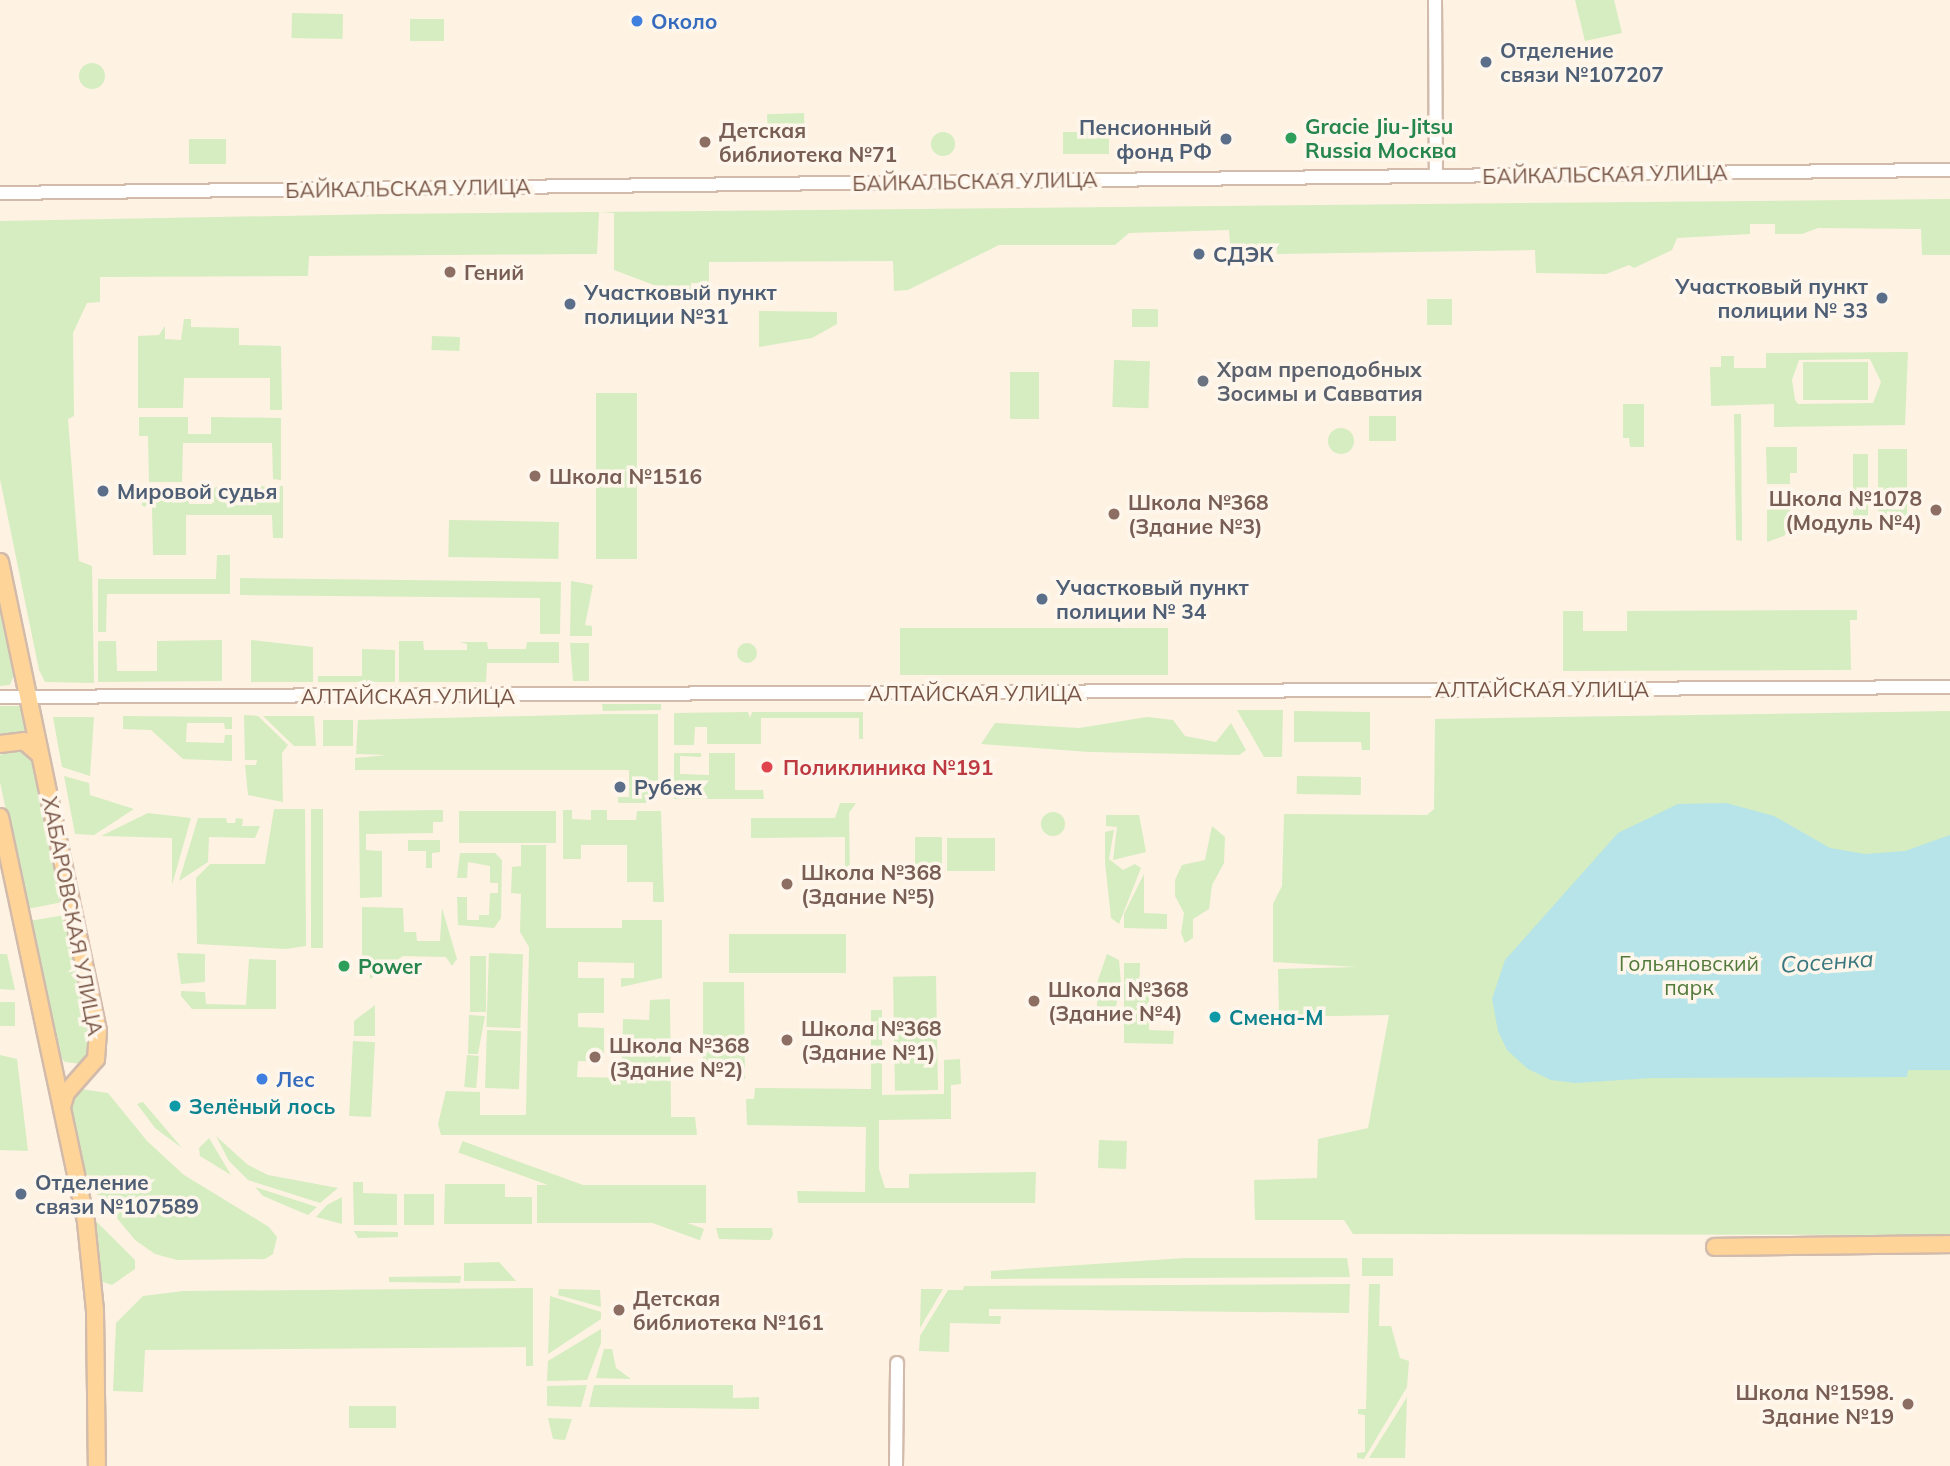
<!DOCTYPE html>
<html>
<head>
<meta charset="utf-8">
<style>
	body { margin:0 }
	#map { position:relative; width:1950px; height:1466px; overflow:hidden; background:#fef2e3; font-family:Mulish,sans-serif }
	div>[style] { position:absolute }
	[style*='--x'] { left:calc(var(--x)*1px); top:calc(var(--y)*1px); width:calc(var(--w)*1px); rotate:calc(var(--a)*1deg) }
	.green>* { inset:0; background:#d5edc0; transform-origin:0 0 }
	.round { border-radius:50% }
	.water>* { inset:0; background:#b6e4e9 }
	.roads { filter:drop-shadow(2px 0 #d2bbab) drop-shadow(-2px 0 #d2bbab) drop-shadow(0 2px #d2bbab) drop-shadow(0 -2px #d2bbab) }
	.minor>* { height:12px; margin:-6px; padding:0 6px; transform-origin:6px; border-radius:6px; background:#fff }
	.major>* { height:16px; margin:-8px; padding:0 8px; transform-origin:8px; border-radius:8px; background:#ffd499 }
	.dots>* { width:19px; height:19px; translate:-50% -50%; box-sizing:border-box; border:4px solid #fff6eb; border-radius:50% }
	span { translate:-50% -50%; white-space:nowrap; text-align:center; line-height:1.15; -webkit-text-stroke:7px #fff6eb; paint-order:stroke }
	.shop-label { font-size:21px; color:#366cbe; font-weight:700 }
	.left { translate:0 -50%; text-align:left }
	.service-label { font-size:21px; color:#4e5e75; font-weight:700 }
	.right { translate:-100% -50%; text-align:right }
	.leisure-label { font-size:21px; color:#27864d; font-weight:700 }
	.education-label { font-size:21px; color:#785e54; font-weight:700 }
	.street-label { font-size:21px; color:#785647 }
	.worship-label { font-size:21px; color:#5b616d; font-weight:700 }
	.health-label { font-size:21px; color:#be3a42; font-weight:700 }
	.park-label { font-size:21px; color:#517a3b }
	.culture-label { font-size:21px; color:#0d838f; font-weight:700 }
	.water-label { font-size:23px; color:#39777f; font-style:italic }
</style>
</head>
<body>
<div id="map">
	<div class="green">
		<div style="clip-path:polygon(1575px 0,1614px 0,1622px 33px,1585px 41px)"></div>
		<div style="left:292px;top:13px;width:51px;height:25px;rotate:1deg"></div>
		<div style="left:410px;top:19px;width:34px;height:22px"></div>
		<div class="round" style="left:79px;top:63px;width:26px;height:26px"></div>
		<div style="left:804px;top:113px;width:24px;height:37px;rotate:88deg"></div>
		<div class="round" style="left:931px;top:132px;width:24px;height:24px"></div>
		<div style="left:1063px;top:132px;width:46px;height:22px"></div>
		<div style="left:189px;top:139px;width:37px;height:25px"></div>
		<div style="clip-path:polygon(1950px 199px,1950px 255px,1922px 255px,1921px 229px,1818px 228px,1802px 234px,1775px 234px,1775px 224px,1750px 224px,1750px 234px,1677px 238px,1672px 250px,1634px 268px,1629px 265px,1606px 274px,1536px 273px,1535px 250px,1277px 254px,1276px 246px,1230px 245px,1229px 230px,1129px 233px,1115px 245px,999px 245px,908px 290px,894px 291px,893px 261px,709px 262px,709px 283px,691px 283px,691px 299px,614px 270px,614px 213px,599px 212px,597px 254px,309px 256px,308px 276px,100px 277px,100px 302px,87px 303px,73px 333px,74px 416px,68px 419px,79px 561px,92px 566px,94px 683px,45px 682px,39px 670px,0 479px,0 221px,387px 214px)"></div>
		<div style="left:1427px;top:299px;width:25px;height:26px"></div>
		<div style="left:1132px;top:309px;width:26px;height:18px"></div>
		<div style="clip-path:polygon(759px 311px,837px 312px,837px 324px,812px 338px,759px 347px)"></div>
		<div style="clip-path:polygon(184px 319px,191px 319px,191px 327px,239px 328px,239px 345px,281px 346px,282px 410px,270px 410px,270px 378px,184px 378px,183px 408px,138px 408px,138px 336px,159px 335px,165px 326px,165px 339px,181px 340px)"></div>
		<div style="left:432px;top:336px;width:28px;height:14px;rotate:2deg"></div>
		<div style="clip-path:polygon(evenodd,1908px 352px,1905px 425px,1774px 427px,1774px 404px,1711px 406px,1710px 367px,1721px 367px,1721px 356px,1734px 356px,1734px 368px,1766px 368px,1766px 353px,1908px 352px,1870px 359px,1881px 382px,1873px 403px,1798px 404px,1795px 400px,1792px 380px,1799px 360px,1870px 359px)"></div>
		<div style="left:1114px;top:360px;width:36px;height:47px;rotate:2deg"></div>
		<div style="left:1803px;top:362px;width:65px;height:38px"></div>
		<div style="left:1010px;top:372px;width:29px;height:47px"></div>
		<div style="left:596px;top:393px;width:41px;height:166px"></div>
		<div style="clip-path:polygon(1623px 404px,1644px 404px,1644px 447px,1630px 447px,1629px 438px,1623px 438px)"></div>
		<div style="clip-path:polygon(1734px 414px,1741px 414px,1742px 541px,1736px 540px)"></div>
		<div style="left:1369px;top:416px;width:27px;height:25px"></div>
		<div style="clip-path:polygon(139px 417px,188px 417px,188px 434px,211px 434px,211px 417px,281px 418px,281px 480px,273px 479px,272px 443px,183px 443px,182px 482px,149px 482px,148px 436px,139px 436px)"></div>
		<div class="round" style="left:1328px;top:428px;width:26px;height:26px"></div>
		<div style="clip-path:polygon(1766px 447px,1797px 447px,1797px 473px,1790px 473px,1790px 484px,1767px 484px)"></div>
		<div style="left:1878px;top:449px;width:29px;height:78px"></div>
		<div style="left:1853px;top:454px;width:15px;height:72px"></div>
		<div style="clip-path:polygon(283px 486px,283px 538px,273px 538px,272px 515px,186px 515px,186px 555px,153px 555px,152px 507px,142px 506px,142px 487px,188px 487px,189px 504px,212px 504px,212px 487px)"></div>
		<div style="clip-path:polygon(1767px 494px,1790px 494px,1790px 527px,1784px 536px,1767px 542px)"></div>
		<div style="left:449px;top:520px;width:110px;height:37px;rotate:1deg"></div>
		<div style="clip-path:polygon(217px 555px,230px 555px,230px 594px,107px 594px,106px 632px,98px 632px,98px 579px,216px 579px)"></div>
		<div style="clip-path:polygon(240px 578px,561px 582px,560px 634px,540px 634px,540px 598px,240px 595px)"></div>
		<div style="clip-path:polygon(571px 581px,593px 585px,585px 625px,592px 626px,592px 636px,570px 636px)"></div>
		<div style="clip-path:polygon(0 598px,16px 670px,10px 685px,0 686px)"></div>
		<div style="clip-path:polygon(1857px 610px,1857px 620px,1850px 620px,1851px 670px,1563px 671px,1563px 611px,1583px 611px,1583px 631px,1627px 631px,1627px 611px)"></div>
		<div style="left:900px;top:628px;width:268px;height:47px"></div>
		<div style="clip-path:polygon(222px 640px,222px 681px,98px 682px,98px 641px,116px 641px,117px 671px,157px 671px,157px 641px)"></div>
		<div style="clip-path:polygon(251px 640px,313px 647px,313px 682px,251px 682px)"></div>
		<div style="clip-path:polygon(399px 641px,423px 641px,424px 650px,467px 650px,467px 644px,460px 642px,487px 642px,488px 649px,526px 649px,527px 642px,559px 642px,559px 663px,487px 663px,486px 682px,399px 682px)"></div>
		<div class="round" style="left:737px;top:643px;width:20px;height:20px"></div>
		<div style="clip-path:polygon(570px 643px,589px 643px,589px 681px,573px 681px)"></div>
		<div style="clip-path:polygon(362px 649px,395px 650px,395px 682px,318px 682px,318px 676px,362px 676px)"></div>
		<div style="clip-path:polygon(602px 704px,661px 704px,661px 710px,603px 711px)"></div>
		<div style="clip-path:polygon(0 706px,20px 706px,29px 734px,0 733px)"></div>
		<div style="clip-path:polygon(1237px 710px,1283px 710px,1282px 757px,1264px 757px)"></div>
		<div style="clip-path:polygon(1294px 711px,1370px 712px,1370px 750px,1362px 750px,1361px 742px,1294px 742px)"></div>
		<div style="clip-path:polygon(1950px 711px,1950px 1235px,1353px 1234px,1344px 1220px,1255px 1220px,1254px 1180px,1317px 1178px,1318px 1139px,1368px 1128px,1389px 1015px,1279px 1017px,1278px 969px,1357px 967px,1273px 962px,1273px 904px,1282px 886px,1284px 814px,1427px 815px,1434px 809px,1435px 719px)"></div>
		<div style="clip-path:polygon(748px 712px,750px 718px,752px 712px,863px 712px,863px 739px,859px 739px,859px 718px,761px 718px,761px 744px,707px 744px,707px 727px,695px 727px,694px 745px,674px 745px,674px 713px)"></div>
		<div style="clip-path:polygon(609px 714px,658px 714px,658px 792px,650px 803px,618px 803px,618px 797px,629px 797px,629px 770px,355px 770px,355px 758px,387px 755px,356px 754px,358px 720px)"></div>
		<div style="clip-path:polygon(244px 715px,258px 716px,288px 745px,282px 753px,283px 802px,248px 795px,245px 765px,256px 765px,257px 760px,245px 760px)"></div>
		<div style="clip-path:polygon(123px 716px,232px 717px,232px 729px,225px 729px,224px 723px,187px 723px,186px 742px,224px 743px,225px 735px,232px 735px,232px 761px,183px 759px,151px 730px,123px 729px)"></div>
		<div style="clip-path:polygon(263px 716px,314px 716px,316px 746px,294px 746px)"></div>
		<div style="clip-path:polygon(53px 717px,94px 717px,90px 776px,62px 767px)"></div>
		<div style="clip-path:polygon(1147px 717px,1173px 720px,1185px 736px,1216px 742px,1231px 723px,1246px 750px,1239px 755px,1089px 752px,981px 744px,995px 723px,1079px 728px)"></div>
		<div style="left:323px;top:720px;width:30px;height:26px"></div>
		<div style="clip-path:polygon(21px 747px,34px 760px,63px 902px,27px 909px,0 782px,0 755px)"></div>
		<div style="clip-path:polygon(674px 753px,701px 753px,701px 757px,680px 756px,680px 774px,709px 775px,709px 753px,735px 753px,735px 790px,763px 790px,764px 799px,674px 799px)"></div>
		<div style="clip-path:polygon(64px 776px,89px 783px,90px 795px,134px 809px,94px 835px,75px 834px)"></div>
		<div style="left:1297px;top:776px;width:64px;height:18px;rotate:1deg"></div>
		<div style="clip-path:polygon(840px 803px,856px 803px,849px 813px,850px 881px,845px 881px,845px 837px,751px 838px,751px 818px,835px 818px)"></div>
		<div style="clip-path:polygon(274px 809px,305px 809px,306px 946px,286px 949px,197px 944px,196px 878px,210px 864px,265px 864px)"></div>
		<div style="left:311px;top:809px;width:12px;height:139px"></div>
		<div style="clip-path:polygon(443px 810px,443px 822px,433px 822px,433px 833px,366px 834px,366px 850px,382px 851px,382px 897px,360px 898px,359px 811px)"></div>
		<div style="clip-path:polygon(563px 810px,572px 810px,572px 819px,591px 820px,591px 810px,607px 810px,607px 820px,636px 820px,637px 811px,661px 811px,664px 902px,653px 902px,653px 882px,627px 882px,627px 845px,581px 845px,581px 859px,563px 859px)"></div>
		<div style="left:556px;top:811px;width:32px;height:97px;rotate:90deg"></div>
		<div class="round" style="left:1041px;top:812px;width:24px;height:24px"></div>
		<div style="clip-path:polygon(148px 813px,191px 818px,172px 885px,172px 838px,101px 836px)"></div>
		<div style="clip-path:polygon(1106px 815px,1139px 815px,1146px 852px,1113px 860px,1117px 827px,1106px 826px)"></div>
		<div style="clip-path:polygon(198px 818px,226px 818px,227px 823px,235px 823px,236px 818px,243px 819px,242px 826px,260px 826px,255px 838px,209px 837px,208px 862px,179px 881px)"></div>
		<div style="clip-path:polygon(1212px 826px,1225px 837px,1224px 863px,1212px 885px,1209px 909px,1193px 919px,1193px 938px,1185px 943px,1181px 933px,1184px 913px,1175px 896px,1175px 880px,1182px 865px,1205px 860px)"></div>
		<div style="clip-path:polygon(1114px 830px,1109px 859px,1123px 870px,1135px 864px,1141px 868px,1119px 924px,1111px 918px,1105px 862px,1105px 832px)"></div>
		<div style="left:915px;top:837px;width:27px;height:32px"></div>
		<div style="left:995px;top:838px;width:33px;height:48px;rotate:90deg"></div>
		<div style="clip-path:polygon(408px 840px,440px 840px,440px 852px,432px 853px,432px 868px,426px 868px,426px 851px,408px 851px)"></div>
		<div style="clip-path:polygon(521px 845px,546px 845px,546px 928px,622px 928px,622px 920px,662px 920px,662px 978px,621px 987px,621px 978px,634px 978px,634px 963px,578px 962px,578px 978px,604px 978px,604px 1013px,578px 1013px,578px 1027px,604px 1028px,604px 1062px,578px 1061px,577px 1077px,633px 1078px,634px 1062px,622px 1062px,623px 1019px,649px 1020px,650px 1000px,670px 999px,671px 1117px,695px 1117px,697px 1135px,441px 1135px,438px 1124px,446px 1091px,480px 1092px,480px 1115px,526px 1115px,529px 947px,520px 932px,521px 894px,511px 893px,512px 867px,521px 866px)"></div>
		<div style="clip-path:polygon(460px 853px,495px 853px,502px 860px,501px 918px,494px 928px,458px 925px,457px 897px,467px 897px,467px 920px,479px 920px,479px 915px,489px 915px,490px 893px,498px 893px,498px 883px,490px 883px,490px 866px,468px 862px,467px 878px,457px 878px)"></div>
		<div style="clip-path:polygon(1144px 874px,1144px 913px,1167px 914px,1167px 929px,1124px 928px,1124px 914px)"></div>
		<div style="clip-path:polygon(362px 907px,403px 908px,404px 932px,416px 932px,417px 941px,440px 941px,442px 908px,457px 959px,452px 966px,446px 957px,403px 956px,370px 979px,370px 959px,362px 958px)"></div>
		<div style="clip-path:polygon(65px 915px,94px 1043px,82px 1064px,65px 1062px,58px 1055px,29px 921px)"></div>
		<div style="left:846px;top:934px;width:39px;height:117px;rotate:90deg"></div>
		<div style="clip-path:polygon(177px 953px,205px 954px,205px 982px,181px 984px)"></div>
		<div style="left:489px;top:953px;width:34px;height:74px;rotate:2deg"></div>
		<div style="clip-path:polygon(0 954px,7px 954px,15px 990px,0 989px)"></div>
		<div style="clip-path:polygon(1107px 954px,1119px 960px,1121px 984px,1113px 1019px,1102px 1022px,1097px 1021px,1097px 983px)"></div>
		<div style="left:470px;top:956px;width:16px;height:56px"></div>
		<div style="clip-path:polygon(249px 959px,276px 960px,276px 1009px,192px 1009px,181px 996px,181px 991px,205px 992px,206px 1004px,246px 1005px)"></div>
		<div style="clip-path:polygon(1124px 963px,1140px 963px,1139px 993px,1149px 993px,1149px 1030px,1174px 1031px,1173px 1044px,1124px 1043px)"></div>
		<div style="left:936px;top:976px;width:114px;height:43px;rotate:89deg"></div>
		<div style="clip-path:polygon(703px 982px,744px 982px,745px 1079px,726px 1079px,725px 1069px,703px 1069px)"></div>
		<div style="left:0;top:1002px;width:15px;height:24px"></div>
		<div style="clip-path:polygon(375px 1005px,375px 1036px,354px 1036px,354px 1021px)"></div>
		<div style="clip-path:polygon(871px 1010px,882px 1010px,882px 1095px,944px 1094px,944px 1060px,960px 1059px,961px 1084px,951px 1085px,951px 1119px,879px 1120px,879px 1169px,885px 1188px,909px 1188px,909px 1174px,1036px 1172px,1035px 1203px,798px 1203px,797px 1191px,865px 1192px,866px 1127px,747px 1125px,746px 1099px,754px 1099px,755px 1088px,871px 1089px)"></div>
		<div style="clip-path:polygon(469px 1015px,485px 1016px,478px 1054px,468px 1054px)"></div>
		<div style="left:487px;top:1030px;width:34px;height:58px;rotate:2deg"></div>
		<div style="left:353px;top:1041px;width:22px;height:75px;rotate:3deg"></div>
		<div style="clip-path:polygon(0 1055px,17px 1059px,28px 1151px,0 1150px)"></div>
		<div style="left:467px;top:1055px;width:12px;height:32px;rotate:5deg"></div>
		<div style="clip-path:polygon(81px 1089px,108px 1093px,147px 1141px,184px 1175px,269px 1227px,277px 1237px,273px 1254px,265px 1259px,177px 1260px,155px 1254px,135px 1240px,97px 1194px,81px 1163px,69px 1107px)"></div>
		<div style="clip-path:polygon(143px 1102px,182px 1148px,155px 1128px,137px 1104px)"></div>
		<div style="clip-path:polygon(216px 1136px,248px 1165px,268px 1175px,338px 1188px,320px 1203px,248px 1180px,229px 1161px)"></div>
		<div style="clip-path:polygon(209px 1138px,231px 1175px,200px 1156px,199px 1148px)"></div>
		<div style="left:1099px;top:1140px;width:28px;height:28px;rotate:2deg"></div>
		<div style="clip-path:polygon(353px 1182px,363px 1182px,363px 1193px,397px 1194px,397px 1225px,354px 1225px)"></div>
		<div style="clip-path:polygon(445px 1184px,505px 1184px,505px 1197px,532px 1197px,532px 1224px,444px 1224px)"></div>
		<div style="left:706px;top:1185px;width:38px;height:169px;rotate:90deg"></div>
		<div style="clip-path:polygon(255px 1187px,317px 1207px,308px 1215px,263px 1196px)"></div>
		<div style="left:404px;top:1194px;width:30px;height:31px"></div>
		<div style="clip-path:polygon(342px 1197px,342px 1224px,316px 1217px,327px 1205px)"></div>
		<div style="clip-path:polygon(97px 1222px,135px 1260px,135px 1269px,112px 1285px,100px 1281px,93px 1226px)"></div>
		<div style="clip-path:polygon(716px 1228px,772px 1228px,773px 1235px,770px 1240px,719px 1239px)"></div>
		<div style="left:704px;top:1229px;width:12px;height:257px;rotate:110deg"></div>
		<div style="clip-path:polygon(354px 1231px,398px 1232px,398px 1237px,358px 1238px)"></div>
		<div style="clip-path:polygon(1185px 1258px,1347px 1258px,1350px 1277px,991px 1279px,991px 1271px)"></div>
		<div style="left:1362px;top:1258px;width:31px;height:18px"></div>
		<div style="clip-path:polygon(499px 1262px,516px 1281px,464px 1281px,464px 1263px)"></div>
		<div style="clip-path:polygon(461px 1276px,460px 1283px,389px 1282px,389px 1277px)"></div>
		<div style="clip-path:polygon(1350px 1284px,1349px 1313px,989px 1309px,989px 1316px,1001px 1316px,1000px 1324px,950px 1323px,949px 1352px,919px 1351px,920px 1336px,948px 1290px,963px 1290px,964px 1286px)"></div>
		<div style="clip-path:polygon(1369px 1284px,1380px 1284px,1379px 1326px,1391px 1326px,1400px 1358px,1409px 1361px,1407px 1387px,1364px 1459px,1357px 1458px,1357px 1453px,1365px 1452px,1365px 1415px,1358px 1414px,1358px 1409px,1366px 1409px)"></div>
		<div style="clip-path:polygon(533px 1288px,533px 1366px,526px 1366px,526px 1347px,145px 1350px,143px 1392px,113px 1391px,116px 1323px,143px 1296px,183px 1291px)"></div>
		<div style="clip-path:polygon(559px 1289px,600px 1290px,601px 1307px,558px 1295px)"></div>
		<div style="clip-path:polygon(921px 1289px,943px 1289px,920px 1328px)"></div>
		<div style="clip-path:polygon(550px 1296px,601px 1312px,601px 1319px,548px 1354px)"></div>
		<div style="clip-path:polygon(601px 1329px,601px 1343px,587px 1380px,547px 1381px,548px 1361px)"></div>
		<div style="clip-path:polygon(604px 1349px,612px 1349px,616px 1368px,631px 1379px,596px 1378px)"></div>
		<div style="clip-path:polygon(587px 1385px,581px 1407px,547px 1406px,547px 1386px)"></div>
		<div style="clip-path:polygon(594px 1385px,733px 1385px,733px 1398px,759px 1397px,759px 1409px,589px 1407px)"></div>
		<div style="clip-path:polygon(1407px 1397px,1405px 1458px,1369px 1458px)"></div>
		<div style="left:349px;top:1406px;width:47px;height:22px"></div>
		<div style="clip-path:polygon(548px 1418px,572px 1419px,565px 1440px,553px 1439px)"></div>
	</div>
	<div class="water">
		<div style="clip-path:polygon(1726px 803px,1774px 816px,1830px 848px,1865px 854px,1905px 851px,1950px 835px,1950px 1070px,1908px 1070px,1907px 1077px,1651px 1078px,1576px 1083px,1551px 1080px,1528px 1069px,1507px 1050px,1498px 1031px,1492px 999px,1505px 960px,1618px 833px,1678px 804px)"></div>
	</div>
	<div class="roads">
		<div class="minor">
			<div style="--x:1435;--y:0;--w:176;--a:89.7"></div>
			<div style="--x:0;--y:193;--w:1950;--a:-0.68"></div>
			<div style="--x:0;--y:697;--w:1950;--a:-0.29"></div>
			<div style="--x:896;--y:1466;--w:103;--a:-89.4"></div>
		</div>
		<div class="major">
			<div style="--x:0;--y:562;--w:479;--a:78.2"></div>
			<div style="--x:98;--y:1031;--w:28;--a:94"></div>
			<div style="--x:96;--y:1059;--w:45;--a:131.4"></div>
			<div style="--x:66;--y:1093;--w:15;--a:106"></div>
			<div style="--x:0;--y:744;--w:24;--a:-7"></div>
			<div style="--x:24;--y:741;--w:21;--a:41"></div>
			<div style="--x:0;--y:817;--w:414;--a:78"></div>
			<div style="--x:86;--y:1222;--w:89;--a:84.2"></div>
			<div style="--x:95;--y:1311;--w:155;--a:89.3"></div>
			<div style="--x:1715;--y:1247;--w:235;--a:-0.7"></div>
		</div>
	</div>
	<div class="dots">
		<div style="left:637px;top:21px;background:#3f7fe0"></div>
		<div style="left:1486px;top:62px;background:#5c6f8a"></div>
		<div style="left:1291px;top:138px;background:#2e9e5b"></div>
		<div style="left:1226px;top:139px;background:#5c6f8a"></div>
		<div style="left:705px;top:142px;background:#8d6e63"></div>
		<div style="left:1199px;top:254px;background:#5c6f8a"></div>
		<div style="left:450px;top:272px;background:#8d6e63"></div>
		<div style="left:1882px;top:298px;background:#5c6f8a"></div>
		<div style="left:570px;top:304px;background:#5c6f8a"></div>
		<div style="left:1203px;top:381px;background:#6b7280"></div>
		<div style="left:535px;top:476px;background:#8d6e63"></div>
		<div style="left:103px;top:491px;background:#5c6f8a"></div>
		<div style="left:1936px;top:510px;background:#8d6e63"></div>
		<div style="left:1114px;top:514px;background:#8d6e63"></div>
		<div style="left:1042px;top:599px;background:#5c6f8a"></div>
		<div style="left:767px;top:767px;background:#e0444e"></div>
		<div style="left:620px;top:787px;background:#5c6f8a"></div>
		<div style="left:787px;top:884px;background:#8d6e63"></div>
		<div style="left:344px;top:966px;background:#2e9e5b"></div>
		<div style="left:1034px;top:1001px;background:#8d6e63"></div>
		<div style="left:1215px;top:1017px;background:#0f9aa8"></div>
		<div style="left:787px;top:1040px;background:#8d6e63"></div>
		<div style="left:595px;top:1057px;background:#8d6e63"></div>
		<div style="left:262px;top:1079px;background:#3f7fe0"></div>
		<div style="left:175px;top:1106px;background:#0f9aa8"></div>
		<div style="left:21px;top:1194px;background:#5c6f8a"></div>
		<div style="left:619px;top:1310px;background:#8d6e63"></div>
		<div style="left:1908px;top:1404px;background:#8d6e63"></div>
	</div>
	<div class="shop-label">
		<span class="left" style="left:651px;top:21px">Около</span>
		<span class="left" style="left:276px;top:1079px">Лес</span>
	</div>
	<div class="service-label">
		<span class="left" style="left:1500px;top:62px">Отделение<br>связи №107207</span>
		<span class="right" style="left:1212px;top:139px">Пенсионный<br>фонд РФ</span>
		<span class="left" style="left:1213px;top:254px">СДЭК</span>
		<span class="right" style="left:1868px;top:298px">Участковый пункт<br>полиции № 33</span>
		<span class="left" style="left:584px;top:304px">Участковый пункт<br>полиции №31</span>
		<span class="left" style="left:117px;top:491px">Мировой судья</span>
		<span class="left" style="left:1056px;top:599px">Участковый пункт<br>полиции № 34</span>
		<span class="left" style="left:634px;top:787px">Рубеж</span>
		<span class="left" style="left:35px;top:1194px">Отделение<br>связи №107589</span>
	</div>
	<div class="leisure-label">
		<span class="left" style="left:1305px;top:138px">Gracie Jiu-Jitsu<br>Russia Москва</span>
		<span class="left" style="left:358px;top:966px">Power</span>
	</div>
	<div class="education-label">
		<span class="left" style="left:719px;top:142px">Детская<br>библиотека №71</span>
		<span class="left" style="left:464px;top:272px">Гений</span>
		<span class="left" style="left:549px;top:476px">Школа №1516</span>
		<span class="right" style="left:1922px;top:510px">Школа №1078<br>(Модуль №4)</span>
		<span class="left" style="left:1128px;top:514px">Школа №368<br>(Здание №3)</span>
		<span class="left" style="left:801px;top:884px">Школа №368<br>(Здание №5)</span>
		<span class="left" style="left:1048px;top:1001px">Школа №368<br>(Здание №4)</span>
		<span class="left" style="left:801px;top:1040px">Школа №368<br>(Здание №1)</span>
		<span class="left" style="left:609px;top:1057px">Школа №368<br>(Здание №2)</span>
		<span class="left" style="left:633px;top:1310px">Детская<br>библиотека №161</span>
		<span class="right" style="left:1894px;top:1404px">Школа №1598.<br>Здание №19</span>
	</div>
	<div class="street-label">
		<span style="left:1605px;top:174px;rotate:-1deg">БАЙКАЛЬСКАЯ УЛИЦА</span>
		<span style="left:975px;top:181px;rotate:-1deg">БАЙКАЛЬСКАЯ УЛИЦА</span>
		<span style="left:408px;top:188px;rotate:-1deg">БАЙКАЛЬСКАЯ УЛИЦА</span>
		<span style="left:1542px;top:689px">АЛТАЙСКАЯ УЛИЦА</span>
		<span style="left:975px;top:693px">АЛТАЙСКАЯ УЛИЦА</span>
		<span style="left:408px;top:696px">АЛТАЙСКАЯ УЛИЦА</span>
		<span style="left:73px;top:916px;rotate:79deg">ХАБАРОВСКАЯ УЛИЦА</span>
	</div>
	<div class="worship-label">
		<span class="left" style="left:1217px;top:381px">Храм преподобных<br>Зосимы и Савватия</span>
	</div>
	<div class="health-label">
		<span class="left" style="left:783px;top:767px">Поликлиника №191</span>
	</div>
	<div class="park-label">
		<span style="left:1689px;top:975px">Гольяновcкий<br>парк</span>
	</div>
	<div class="culture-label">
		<span class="left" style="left:1229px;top:1017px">Смена-М</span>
		<span class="left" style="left:189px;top:1106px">Зелёный лось</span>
	</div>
	<div class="water-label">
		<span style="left:1827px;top:962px;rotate:-4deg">Сосенка</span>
	</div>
</div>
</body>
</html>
